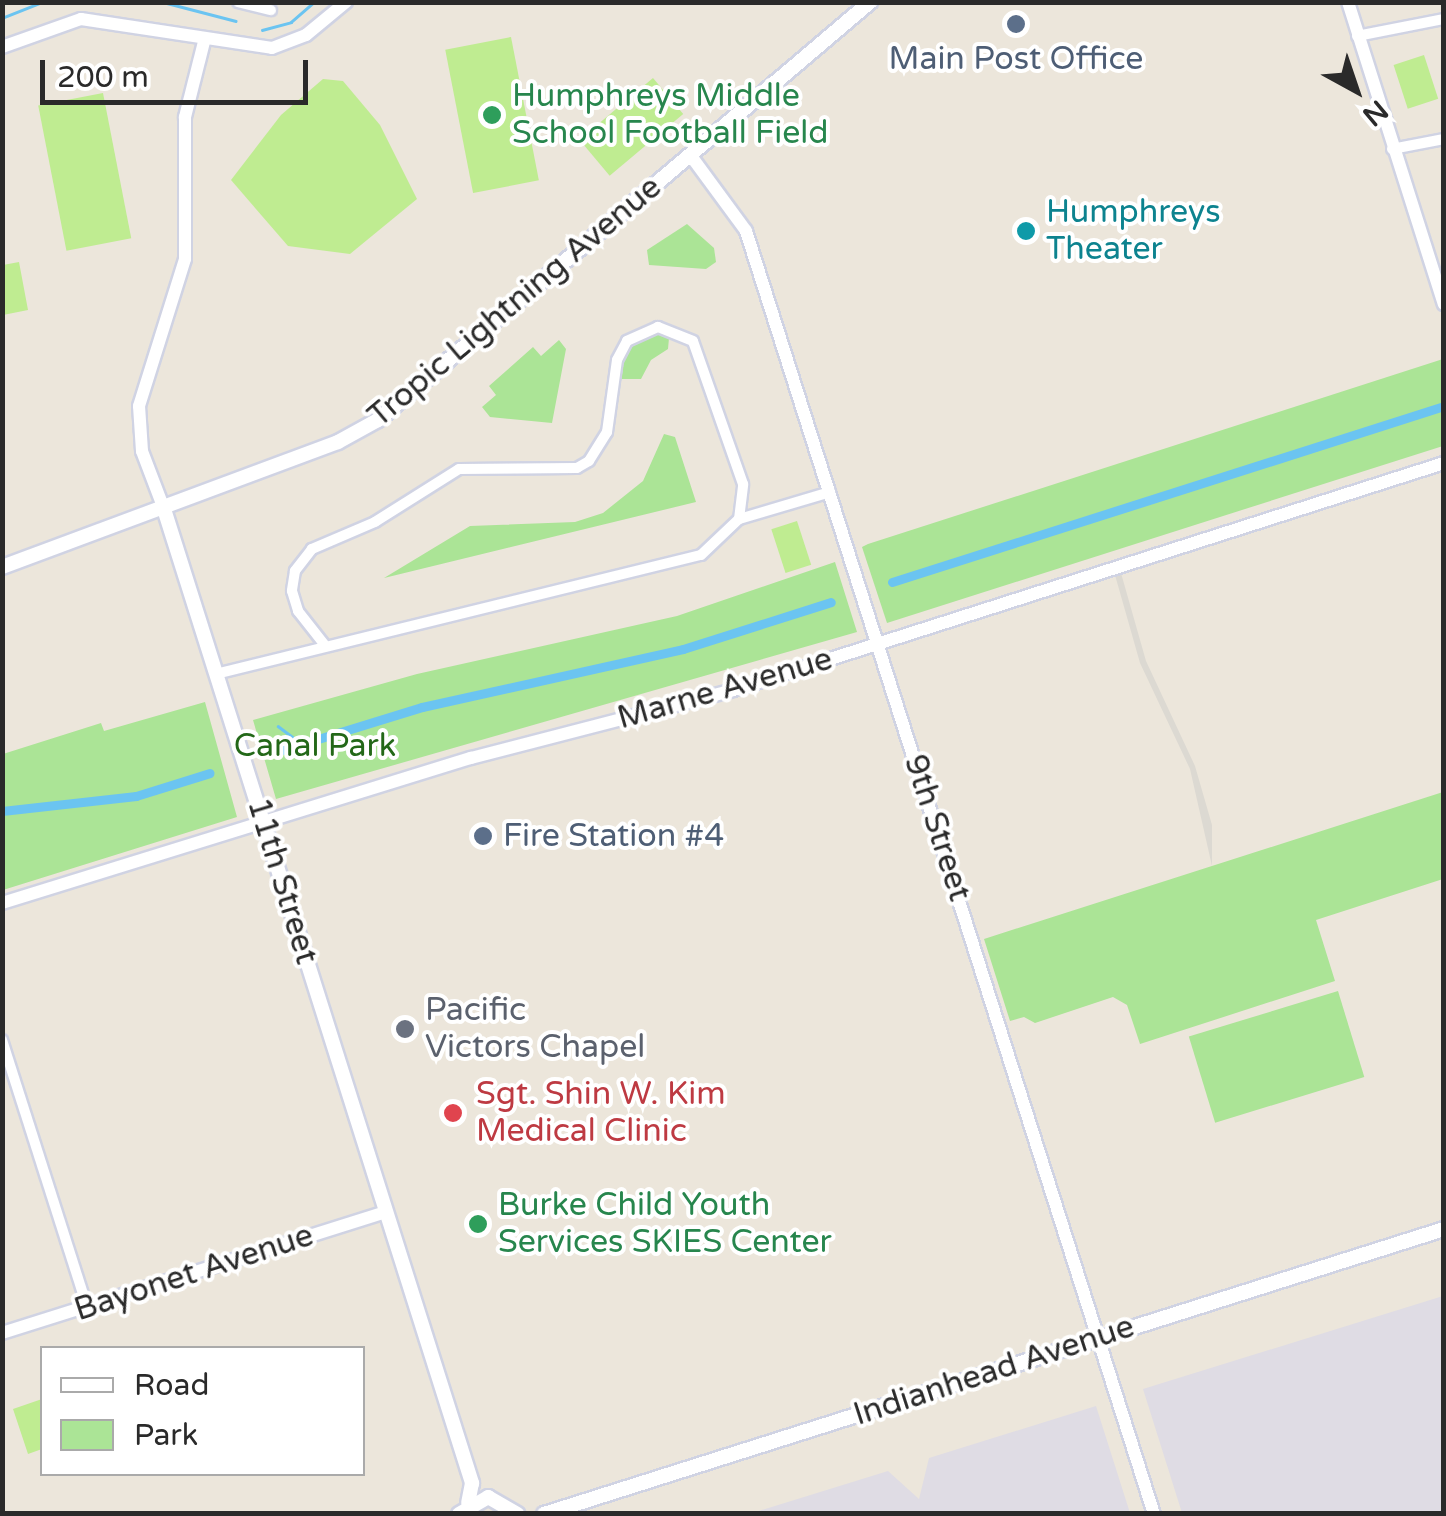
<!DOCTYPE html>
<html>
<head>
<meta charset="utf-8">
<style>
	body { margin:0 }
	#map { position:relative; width:1446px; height:1516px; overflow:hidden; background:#ece6db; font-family:"Varela Round",sans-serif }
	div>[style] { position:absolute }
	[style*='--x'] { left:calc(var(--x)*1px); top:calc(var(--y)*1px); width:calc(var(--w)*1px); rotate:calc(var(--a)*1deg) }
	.industrial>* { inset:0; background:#dfdce4 }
	.green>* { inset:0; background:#abe496; transform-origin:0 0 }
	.pitch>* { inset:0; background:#bfec91; transform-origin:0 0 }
	.plaza>* { inset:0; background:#dcd9d2 }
	.stream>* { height:2.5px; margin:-1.25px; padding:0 1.25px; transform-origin:1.25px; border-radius:1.25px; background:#6bc4f1 }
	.canal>* { height:9px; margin:-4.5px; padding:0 4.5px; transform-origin:4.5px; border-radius:4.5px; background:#6bc4f1 }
	.roads { filter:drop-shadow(2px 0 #d0d3e3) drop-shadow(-2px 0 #d0d3e3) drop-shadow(0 2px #d0d3e3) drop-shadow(0 -2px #d0d3e3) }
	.minor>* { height:10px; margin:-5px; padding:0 5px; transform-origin:5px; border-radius:5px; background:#fff }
	.tertiary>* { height:12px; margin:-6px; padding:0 6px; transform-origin:6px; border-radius:6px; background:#fff }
	.secondary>* { height:14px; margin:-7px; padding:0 7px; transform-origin:7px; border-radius:7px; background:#fff }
	.dots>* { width:28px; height:28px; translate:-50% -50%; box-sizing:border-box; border:5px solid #fff; border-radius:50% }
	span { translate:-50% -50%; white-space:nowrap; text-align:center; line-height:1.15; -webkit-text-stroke:8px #fff; paint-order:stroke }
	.service-label { font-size:32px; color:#4e5e75 }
	.left { translate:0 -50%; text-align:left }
	.leisure-label { font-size:32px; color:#27864d }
	.culture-label { font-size:32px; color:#0d838f }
	.street-label { font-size:32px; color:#2a2a2a }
	.park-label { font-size:32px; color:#236818 }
	.worship-label { font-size:32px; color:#5b616d }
	.health-label { font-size:32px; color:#be3a42 }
	.frame { position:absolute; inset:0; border:5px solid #2a2a2a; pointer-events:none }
	.legend { position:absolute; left:40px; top:1346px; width:325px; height:130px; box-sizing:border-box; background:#fff; border:2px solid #aaa; margin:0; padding:12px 18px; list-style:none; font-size:30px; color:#2a2a2a }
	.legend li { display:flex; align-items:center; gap:20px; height:50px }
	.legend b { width:50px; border:2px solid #aaa }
	.north { position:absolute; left:1306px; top:40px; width:100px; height:100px; -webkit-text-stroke:8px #fff; paint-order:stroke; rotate:140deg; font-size:28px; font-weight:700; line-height:40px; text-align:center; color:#2a2a2a }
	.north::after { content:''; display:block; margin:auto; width:35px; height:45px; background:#2a2a2a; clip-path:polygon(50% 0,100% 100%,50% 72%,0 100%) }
	.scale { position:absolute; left:40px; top:60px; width:268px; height:45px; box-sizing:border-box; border:5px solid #2a2a2a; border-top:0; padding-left:12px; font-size:30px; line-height:35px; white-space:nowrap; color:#2a2a2a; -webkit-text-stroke:8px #fff; paint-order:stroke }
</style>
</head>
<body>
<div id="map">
	<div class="industrial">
		<div style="clip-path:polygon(1443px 1296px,1443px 1513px,1182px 1513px,1143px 1389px)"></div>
		<div style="clip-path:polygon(1096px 1406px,1130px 1513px,752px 1513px,888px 1471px,919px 1499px,929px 1458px)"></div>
	</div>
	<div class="green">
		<div style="clip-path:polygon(687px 224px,714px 248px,716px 262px,706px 269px,649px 265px,647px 250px)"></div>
		<div style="clip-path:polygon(670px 327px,668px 349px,651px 360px,641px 379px,614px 379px,627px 341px)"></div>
		<div style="clip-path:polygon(559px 340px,566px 349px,552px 423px,490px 417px,482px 407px,496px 395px,489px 386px,533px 347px,541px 356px)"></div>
		<div style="clip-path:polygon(1443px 359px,1443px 446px,887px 623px,862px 547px,868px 544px)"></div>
		<div style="clip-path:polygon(664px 434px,675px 437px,696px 502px,384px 578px,470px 526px,575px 522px,603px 513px,643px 481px)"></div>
		<div style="clip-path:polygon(835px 562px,857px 632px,276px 799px,253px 720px,417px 674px,677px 616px)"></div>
		<div style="clip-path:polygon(205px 702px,237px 817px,3px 890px,3px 754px,101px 723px,104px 731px)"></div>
		<div style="clip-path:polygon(1443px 792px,1443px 879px,1316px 920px,1335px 981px,1140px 1044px,1127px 1005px,1113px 997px,1035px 1023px,1024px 1017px,1010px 1021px,984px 939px)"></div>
		<div style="left:1338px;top:991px;width:90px;height:156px;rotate:73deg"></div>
	</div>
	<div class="pitch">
		<div style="left:511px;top:37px;width:146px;height:67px;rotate:79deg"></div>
		<div style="left:1424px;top:55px;width:46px;height:32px;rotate:72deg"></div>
		<div style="left:653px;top:78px;width:47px;height:96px;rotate:50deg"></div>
		<div style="clip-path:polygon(323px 79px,343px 81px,380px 125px,417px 199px,350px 254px,288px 246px,231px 180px,281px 115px)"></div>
		<div style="left:103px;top:93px;width:148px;height:66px;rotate:79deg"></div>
		<div style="clip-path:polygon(19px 262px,28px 310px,3px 315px,3px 265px)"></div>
		<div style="left:797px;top:521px;width:46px;height:27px;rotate:72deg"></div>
		<div style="clip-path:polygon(42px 1399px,42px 1449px,28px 1454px,13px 1409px)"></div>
	</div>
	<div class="plaza">
		<div style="clip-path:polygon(1119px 566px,1146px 661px,1195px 766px,1212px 825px,1212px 866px,1190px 769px,1140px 663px,1113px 568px)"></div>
	</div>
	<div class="stream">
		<div style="--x:163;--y:2;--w:75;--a:14.6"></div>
		<div style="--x:2;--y:18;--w:43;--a:-21.8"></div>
		<div style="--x:262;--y:30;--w:30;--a:-15"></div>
		<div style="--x:291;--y:22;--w:30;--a:-41"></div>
		<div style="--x:278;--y:726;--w:30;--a:37"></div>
	</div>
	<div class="canal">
		<div style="--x:892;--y:582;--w:576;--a:-17.68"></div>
		<div style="--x:279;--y:751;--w:150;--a:-17.1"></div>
		<div style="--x:422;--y:707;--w:267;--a:-12.5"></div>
		<div style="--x:683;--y:649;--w:155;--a:-17.6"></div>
		<div style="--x:2;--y:811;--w:135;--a:-6.4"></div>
		<div style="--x:136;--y:796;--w:77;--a:-17.3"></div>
	</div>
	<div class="roads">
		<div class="minor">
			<div style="--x:238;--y:2;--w:34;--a:14"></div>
			<div style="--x:1357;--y:36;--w:89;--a:-11.1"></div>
			<div style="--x:1392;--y:149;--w:53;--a:-10.9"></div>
			<div style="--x:739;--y:519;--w:95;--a:-16.5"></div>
			<div style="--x:220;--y:673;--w:495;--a:-13.8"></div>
			<div style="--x:701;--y:555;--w:52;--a:-43.5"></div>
			<div style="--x:739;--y:519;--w:35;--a:-83"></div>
			<div style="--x:743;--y:484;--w:151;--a:-109.3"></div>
			<div style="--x:693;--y:341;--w:38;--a:-158"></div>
			<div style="--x:658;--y:327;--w:34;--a:156"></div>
			<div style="--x:627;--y:341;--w:21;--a:118"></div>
			<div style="--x:617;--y:360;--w:73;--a:97.9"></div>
			<div style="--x:607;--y:432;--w:34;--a:122"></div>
			<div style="--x:589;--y:461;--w:14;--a:150"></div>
			<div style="--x:577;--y:468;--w:118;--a:179.5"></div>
			<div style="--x:459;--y:469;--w:99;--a:147.8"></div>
			<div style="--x:375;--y:522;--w:69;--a:156.8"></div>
			<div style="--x:312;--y:549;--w:28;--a:128"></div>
			<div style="--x:295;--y:571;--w:20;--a:99"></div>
			<div style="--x:292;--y:591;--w:21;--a:73"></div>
			<div style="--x:298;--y:611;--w:42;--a:51.8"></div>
			<div style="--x:2;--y:1040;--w:280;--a:72.3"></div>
		</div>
		<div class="tertiary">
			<div style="--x:1348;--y:2;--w:317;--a:72.4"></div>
			<div style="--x:2;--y:47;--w:84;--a:-19.5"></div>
			<div style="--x:81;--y:19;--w:193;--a:8.6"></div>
			<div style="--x:272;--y:48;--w:36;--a:-21"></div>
			<div style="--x:306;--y:35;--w:52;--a:-39.5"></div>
			<div style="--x:691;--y:156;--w:93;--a:53.7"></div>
			<div style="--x:746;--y:231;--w:1346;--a:72.36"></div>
			<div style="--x:164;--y:509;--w:62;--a:-110.8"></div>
			<div style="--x:142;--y:451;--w:45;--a:-93.8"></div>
			<div style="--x:139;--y:406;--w:154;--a:-72.6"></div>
			<div style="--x:185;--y:259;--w:142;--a:-90"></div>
			<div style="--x:185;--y:117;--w:77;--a:-75.8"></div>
			<div style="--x:2;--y:903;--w:491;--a:-17.2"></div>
			<div style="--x:471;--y:758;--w:268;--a:-14.5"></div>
			<div style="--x:730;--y:691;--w:750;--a:-17.71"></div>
			<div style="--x:2;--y:1333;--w:403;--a:-17.5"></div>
		</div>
		<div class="secondary">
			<div style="--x:164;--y:509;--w:1022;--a:72.45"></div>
			<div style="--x:472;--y:1483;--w:20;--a:101"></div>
			<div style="--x:2;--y:567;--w:358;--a:-20.4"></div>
			<div style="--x:338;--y:442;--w:46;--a:-28.8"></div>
			<div style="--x:378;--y:420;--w:646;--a:-40.35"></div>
			<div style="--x:459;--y:1514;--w:34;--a:-30"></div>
			<div style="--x:488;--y:1497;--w:34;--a:30"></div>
			<div style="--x:544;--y:1514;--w:944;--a:-17.57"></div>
		</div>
	</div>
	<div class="dots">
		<div style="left:1016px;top:24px;background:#5c6f8a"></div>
		<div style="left:492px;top:115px;background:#2e9e5b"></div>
		<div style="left:1026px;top:231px;background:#0f9aa8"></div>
		<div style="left:483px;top:836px;background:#5c6f8a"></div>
		<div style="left:405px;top:1029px;background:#6b7280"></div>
		<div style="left:453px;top:1113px;background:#e0444e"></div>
		<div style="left:478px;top:1224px;background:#2e9e5b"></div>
	</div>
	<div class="service-label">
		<span style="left:1016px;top:59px">Main Post Office</span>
		<span class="left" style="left:503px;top:836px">Fire Station #4</span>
	</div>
	<div class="leisure-label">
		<span class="left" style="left:512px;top:115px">Humphreys Middle<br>School Football Field</span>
		<span class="left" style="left:498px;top:1224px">Burke Child Youth<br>Services SKIES Center</span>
	</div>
	<div class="culture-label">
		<span class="left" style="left:1046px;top:231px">Humphreys<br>Theater</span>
	</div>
	<div class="street-label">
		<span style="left:515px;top:302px;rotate:-40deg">Tropic Lightning Avenue</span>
		<span style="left:725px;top:689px;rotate:-16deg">Marne Avenue</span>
		<span style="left:937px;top:828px;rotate:72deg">9th Street</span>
		<span style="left:282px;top:881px;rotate:73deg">11th Street</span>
		<span style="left:194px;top:1273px;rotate:-18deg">Bayonet Avenue</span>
		<span style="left:994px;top:1371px;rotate:-18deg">Indianhead Avenue</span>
	</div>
	<div class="park-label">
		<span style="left:315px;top:746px">Canal Park</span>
	</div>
	<div class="worship-label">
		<span class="left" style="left:425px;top:1029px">Pacific<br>Victors Chapel</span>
	</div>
	<div class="health-label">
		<span class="left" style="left:476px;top:1113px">Sgt. Shin W. Kim<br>Medical Clinic</span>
	</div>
	<div class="frame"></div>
	<ul class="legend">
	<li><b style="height:12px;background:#fff"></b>Road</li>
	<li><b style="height:28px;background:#abe496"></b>Park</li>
	</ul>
	<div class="north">N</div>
	<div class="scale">200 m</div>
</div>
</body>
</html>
